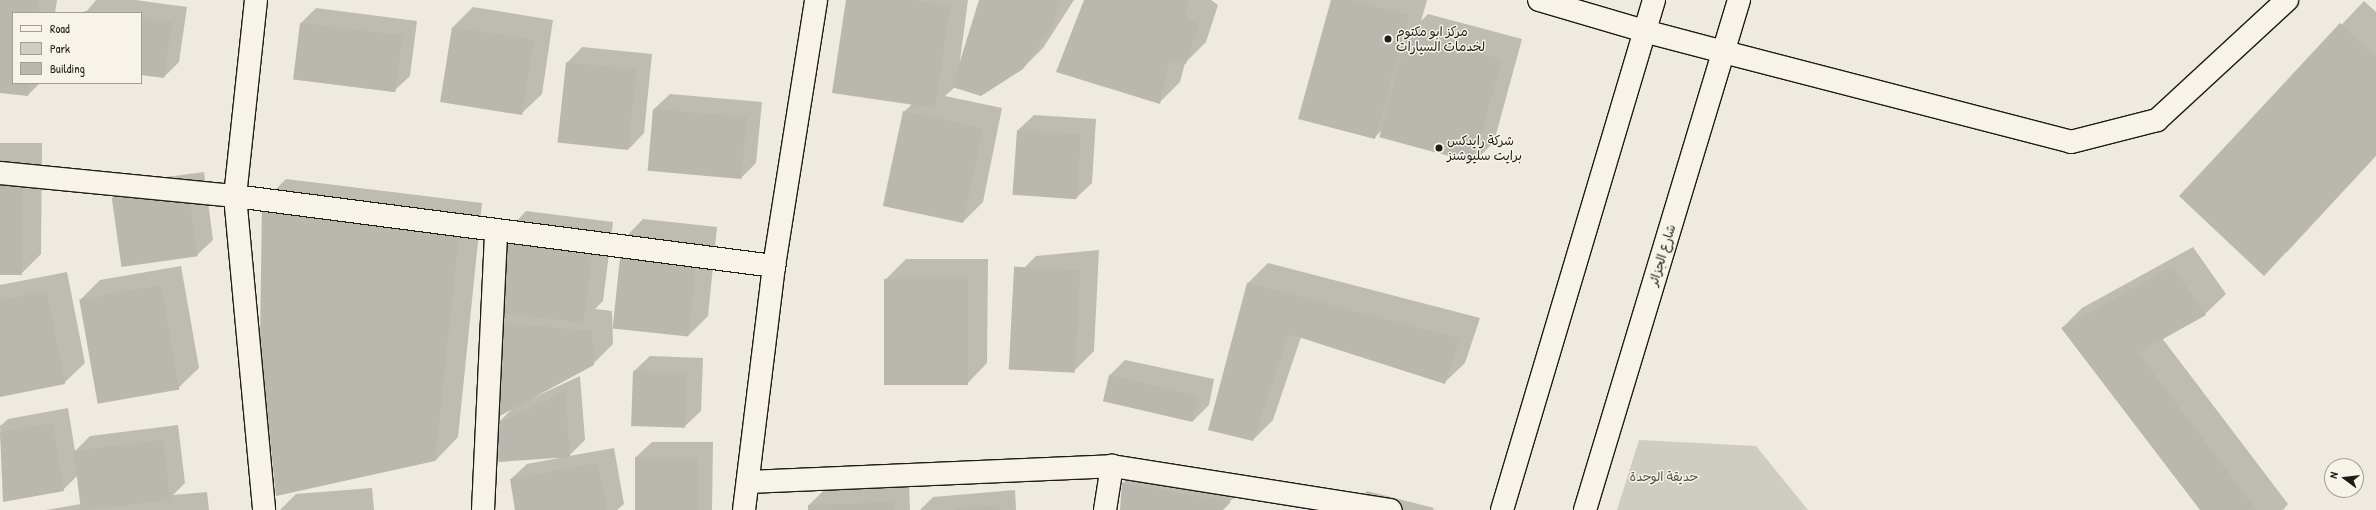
<!DOCTYPE html>
<html>
<head>
<meta charset="utf-8">
<style>
	body { margin:0 }
	#map { position:relative; width:2376px; height:510px; overflow:hidden; background:#eeeae0; font-family:"Patrick Hand","Playpen Sans Arabic",sans-serif }
	div>[style] { position:absolute }
	[style*='--x'] { left:calc(var(--x)*1px); top:calc(var(--y)*1px); width:calc(var(--w)*1px); rotate:calc(var(--a)*1deg) }
	.green>* { inset:0; background:#cfccc3 }
	.shadow>* { inset:0; background:#0003 }
	.building>* { inset:0; background:#bab7af; transform-origin:0 0 }
	.roads { filter:drop-shadow(1px 0 #1c1c1c) drop-shadow(-1px 0 #1c1c1c) drop-shadow(0 1px #1c1c1c) drop-shadow(0 -1px #1c1c1c) }
	.minor>* { height:22px; margin:-11px; padding:0 11px; transform-origin:11px; border-radius:11px; background:#f7f3e8 }
	.tertiary>* { height:22px; margin:-11px; padding:0 11px; transform-origin:11px; border-radius:11px; background:#f7f3e8 }
	.secondary>* { height:22px; margin:-11px; padding:0 11px; transform-origin:11px; border-radius:11px; background:#f7f3e8 }
	.dots>* { width:11px; height:11px; translate:-50% -50%; box-sizing:border-box; border:2px solid #f7f3e8; border-radius:50% }
	span { translate:-50% -50%; white-space:nowrap; text-align:center; line-height:1.15; -webkit-text-stroke:3px #f7f3e8; paint-order:stroke }
	.poi-label { font-size:13px; color:#1c1c1c }
	.left { translate:0 -50%; text-align:left }
	.street-label { font-size:13px; color:#1c1c1c }
	.park-label { font-size:13px; color:#52514e }
	.legend { position:absolute; left:12px; top:12px; width:130px; height:72px; box-sizing:border-box; background:#f7f3e8; border:1px solid #9f9d96; margin:0; padding:5px 7px; list-style:none; font-size:12px; color:#1c1c1c }
	.legend li { display:flex; align-items:center; gap:8px; height:20px }
	.legend b { width:20px; border:1px solid #9f9d96 }
	.north { position:absolute; left:2324px; top:458px; width:40px; height:40px; box-sizing:border-box; background:#f7f3e8; border:1px solid #9f9d96; border-radius:50%; rotate:285deg; font-size:11px; font-weight:700; line-height:16px; text-align:center; color:#1c1c1c }
	.north::after { content:''; display:block; margin:auto; width:14px; height:18px; background:#1c1c1c; clip-path:polygon(50% 0,100% 100%,50% 72%,0 100%) }
</style>
</head>
<body>
<div id="map">
	<div class="green">
		<div style="clip-path:polygon(1639px 440px,1756px 446px,1808px 510px,1617px 510px)"></div>
	</div>
	<div class="shadow">
		<div style="clip-path:polygon(0 0,57px 0,55px 13px,13px 13px,13px 83px,40px 83px,28px 95px,0 92px)"></div>
		<div style="clip-path:polygon(96px 0,135px 0,187px 7px,179px 62px,164px 77px,141px 74px,141px 13px,85px 13px)"></div>
		<div style="clip-path:polygon(847px 0,968px 0,959px 68px,980px 0,1074px 0,1043px 48px,1022px 69px,955px 87px,945px 96px,1002px 108px,983px 202px,963px 222px,904px 112px,912px 104px)"></div>
		<div style="clip-path:polygon(1086px 0,1211px 0,1218px 5px,1206px 42px,1185px 63px,1180px 82px,1159px 103px)"></div>
		<div style="clip-path:polygon(1332px 0,1427px 0,1421px 21px,1428px 14px,1522px 39px,1494px 142px,1474px 162px,1381px 131px,1374px 138px)"></div>
		<div style="clip-path:polygon(2364px 1px,2376px 12px,2376px 156px,2287px 252px,2180px 196px)"></div>
		<div style="clip-path:polygon(473px 7px,553px 20px,542px 94px,521px 114px,453px 27px)"></div>
		<div style="clip-path:polygon(316px 8px,417px 21px,410px 76px,394px 91px,301px 23px)"></div>
		<div style="clip-path:polygon(582px 47px,652px 54px,644px 133px,629px 149px,567px 63px)"></div>
		<div style="clip-path:polygon(670px 94px,762px 102px,756px 163px,741px 178px,654px 109px)"></div>
		<div style="clip-path:polygon(1034px 115px,1096px 119px,1092px 183px,1076px 198px,1018px 130px)"></div>
		<div style="clip-path:polygon(0 143px,42px 143px,41px 254px,21px 274px,0 274px)"></div>
		<div style="clip-path:polygon(204px 172px,213px 240px,197px 255px,113px 198px,129px 182px)"></div>
		<div style="clip-path:polygon(286px 179px,482px 203px,458px 437px,435px 461px,263px 202px)"></div>
		<div style="clip-path:polygon(526px 211px,613px 222px,603px 301px,595px 309px,612px 311px,613px 344px,593px 364px,524px 402px,580px 376px,585px 440px,569px 456px,614px 448px,624px 504px,617px 510px,516px 510px,511px 479px,527px 464px,559px 458px,494px 427px,511px 410px,497px 323px,507px 312px,506px 232px)"></div>
		<div style="clip-path:polygon(643px 219px,717px 227px,708px 316px,688px 336px,623px 240px)"></div>
		<div style="clip-path:polygon(2193px 247px,2226px 294px,2205px 314px,2162px 338px,2288px 504px,2283px 510px,2201px 510px,2062px 328px,2082px 308px)"></div>
		<div style="clip-path:polygon(1099px 250px,1094px 351px,1073px 372px,1015px 277px,1036px 256px)"></div>
		<div style="clip-path:polygon(906px 259px,988px 259px,987px 363px,967px 384px,885px 280px)"></div>
		<div style="clip-path:polygon(1268px 263px,1480px 318px,1465px 363px,1444px 383px,1301px 337px,1273px 420px,1253px 440px,1209px 429px,1248px 283px)"></div>
		<div style="clip-path:polygon(181px 266px,199px 368px,178px 388px,80px 300px,100px 280px)"></div>
		<div style="clip-path:polygon(67px 272px,85px 363px,64px 383px,0 396px,0 285px)"></div>
		<div style="clip-path:polygon(650px 356px,703px 358px,701px 411px,685px 426px,634px 371px)"></div>
		<div style="clip-path:polygon(1125px 360px,1214px 379px,1209px 405px,1193px 421px,1104px 401px,1110px 375px)"></div>
		<div style="clip-path:polygon(68px 408px,75px 451px,90px 436px,178px 425px,185px 483px,173px 495px,207px 492px,209px 510px,46px 510px,81px 504px,78px 475px,63px 490px,4px 501px,0 426px,8px 419px)"></div>
		<div style="clip-path:polygon(652px 442px,713px 442px,712px 510px,636px 510px,636px 457px)"></div>
		<div style="clip-path:polygon(1143px 463px,1250px 482px,1221px 510px,1121px 510px,1123px 483px)"></div>
		<div style="clip-path:polygon(909px 486px,910px 510px,809px 510px,809px 505px,825px 489px)"></div>
		<div style="clip-path:polygon(372px 488px,374px 510px,280px 510px,296px 494px)"></div>
		<div style="clip-path:polygon(1015px 490px,1016px 510px,920px 510px,933px 497px)"></div>
		<div style="clip-path:polygon(1367px 491px,1434px 508px,1433px 510px,1348px 510px)"></div>
	</div>
	<div class="building">
		<div style="clip-path:polygon(0 0,39px 0,38px 13px,13px 13px,13px 83px,30px 83px,28px 96px,0 93px)"></div>
		<div style="clip-path:polygon(846px 0,910px 0,950px 6px,935px 108px,832px 93px)"></div>
		<div style="clip-path:polygon(979px 0,1060px 0,1053px 25px,1023px 69px,981px 96px,952px 87px)"></div>
		<div style="clip-path:polygon(1084px 0,1189px 0,1186px 17px,1199px 25px,1186px 64px,1170px 61px,1160px 104px,1056px 72px)"></div>
		<div style="clip-path:polygon(1331px 0,1351px 0,1409px 15px,1375px 139px,1298px 119px)"></div>
		<div style="clip-path:polygon(84px 11px,95px 12px,95px 13px,84px 13px)"></div>
		<div style="clip-path:polygon(141px 18px,172px 22px,164px 78px,141px 75px)"></div>
		<div style="left:300px;top:23px;width:103px;height:57px;rotate:7deg"></div>
		<div style="clip-path:polygon(2340px 23px,2376px 57px,2376px 155px,2264px 276px,2179px 196px)"></div>
		<div style="left:452px;top:27px;width:83px;height:76px;rotate:9deg"></div>
		<div style="left:1407px;top:34px;width:98px;height:107px;rotate:15deg"></div>
		<div style="left:566px;top:62px;width:71px;height:81px;rotate:6deg"></div>
		<div style="left:653px;top:109px;width:94px;height:62px;rotate:5deg"></div>
		<div style="left:903px;top:111px;width:82px;height:97px;rotate:12deg"></div>
		<div style="left:1017px;top:130px;width:64px;height:65px;rotate:4deg"></div>
		<div style="left:0;top:163px;width:22px;height:112px"></div>
		<div style="left:188px;top:187px;width:70px;height:77px;rotate:82deg"></div>
		<div style="clip-path:polygon(262px 202px,460px 226px,435px 461px,276px 496px,260px 341px)"></div>
		<div style="left:505px;top:231px;width:89px;height:82px;rotate:7deg"></div>
		<div style="left:622px;top:239px;width:76px;height:90px;rotate:6deg"></div>
		<div style="clip-path:polygon(2173px 266px,2206px 315px,2138px 353px,2257px 510px,2200px 510px,2061px 328px)"></div>
		<div style="left:1080px;top:270px;width:103px;height:66px;rotate:93deg"></div>
		<div style="left:884px;top:279px;width:84px;height:106px"></div>
		<div style="clip-path:polygon(1247px 283px,1460px 338px,1445px 384px,1289px 334px,1253px 441px,1208px 430px)"></div>
		<div style="left:161px;top:285px;width:106px;height:83px;rotate:80deg"></div>
		<div style="clip-path:polygon(47px 291px,65px 384px,0 397px,0 300px)"></div>
		<div style="clip-path:polygon(496px 322px,592px 331px,594px 365px,487px 423px)"></div>
		<div style="left:633px;top:371px;width:54px;height:55px;rotate:2deg"></div>
		<div style="left:1109px;top:375px;width:92px;height:27px;rotate:13deg"></div>
		<div style="clip-path:polygon(565px 391px,570px 457px,499px 462px,493px 426px)"></div>
		<div style="clip-path:polygon(53px 423px,64px 491px,3px 502px,0 432px)"></div>
		<div style="left:163px;top:440px;width:60px;height:90px;rotate:83deg"></div>
		<div style="left:635px;top:457px;width:62px;height:53px"></div>
		<div style="clip-path:polygon(598px 463px,607px 510px,515px 510px,510px 479px)"></div>
		<div style="clip-path:polygon(1122px 483px,1231px 502px,1223px 510px,1120px 510px)"></div>
		<div style="clip-path:polygon(894px 502px,894px 510px,808px 510px,808px 505px)"></div>
		<div style="clip-path:polygon(999px 505px,1000px 510px,956px 510px,956px 509px)"></div>
	</div>
	<div class="roads">
		<div class="minor">
			<div style="--x:256;--y:0;--w:197;--a:96.1"></div>
			<div style="--x:235;--y:196;--w:315;--a:84.7"></div>
			<div style="--x:1724;--y:52;--w:358;--a:14.5"></div>
			<div style="--x:2071;--y:142;--w:89;--a:-14.3"></div>
			<div style="--x:2157;--y:120;--w:177;--a:-42.7"></div>
			<div style="--x:0;--y:173;--w:236;--a:5.6"></div>
			<div style="--x:235;--y:196;--w:544;--a:7.4"></div>
			<div style="--x:748;--y:482;--w:364;--a:-2.5"></div>
			<div style="--x:1112;--y:466;--w:282;--a:9"></div>
			<div style="--x:483;--y:510;--w:280;--a:-87.3"></div>
			<div style="--x:744;--y:510;--w:246;--a:-83"></div>
			<div style="--x:774;--y:266;--w:269;--a:-81"></div>
			<div style="--x:1105;--y:510;--w:45;--a:-81"></div>
		</div>
		<div class="tertiary">
			<div style="--x:1539;--y:0;--w:109;--a:16.4"></div>
		</div>
		<div class="secondary">
			<div style="--x:1644;--y:31;--w:83;--a:14.7"></div>
			<div style="--x:1502;--y:510;--w:532;--a:-73.4"></div>
			<div style="--x:1585;--y:510;--w:533;--a:-73.2"></div>
		</div>
	</div>
	<div class="dots">
		<div style="left:1388px;top:39px;background:#1c1c1c"></div>
		<div style="left:1439px;top:148px;background:#1c1c1c"></div>
	</div>
	<div class="poi-label">
		<span class="left" style="left:1396px;top:39px">مركز ابو مكتوم<br>لخدمات السيارات</span>
		<span class="left" style="left:1447px;top:148px">شركة رايدكس<br>برايت سليوشنز</span>
	</div>
	<div class="street-label">
		<span style="left:1662px;top:255px;rotate:-73deg">شارع الجزائر</span>
	</div>
	<div class="park-label">
		<span style="left:1664px;top:476px">حديقة الوحدة</span>
	</div>
	<ul class="legend">
	<li><b style="height:5px;background:#f7f3e8"></b>Road</li>
	<li><b style="height:11px;background:#cfccc3"></b>Park</li>
	<li><b style="height:11px;background:#bab7af"></b>Building</li>
	</ul>
	<div class="north">N</div>
</div>
</body>
</html>
